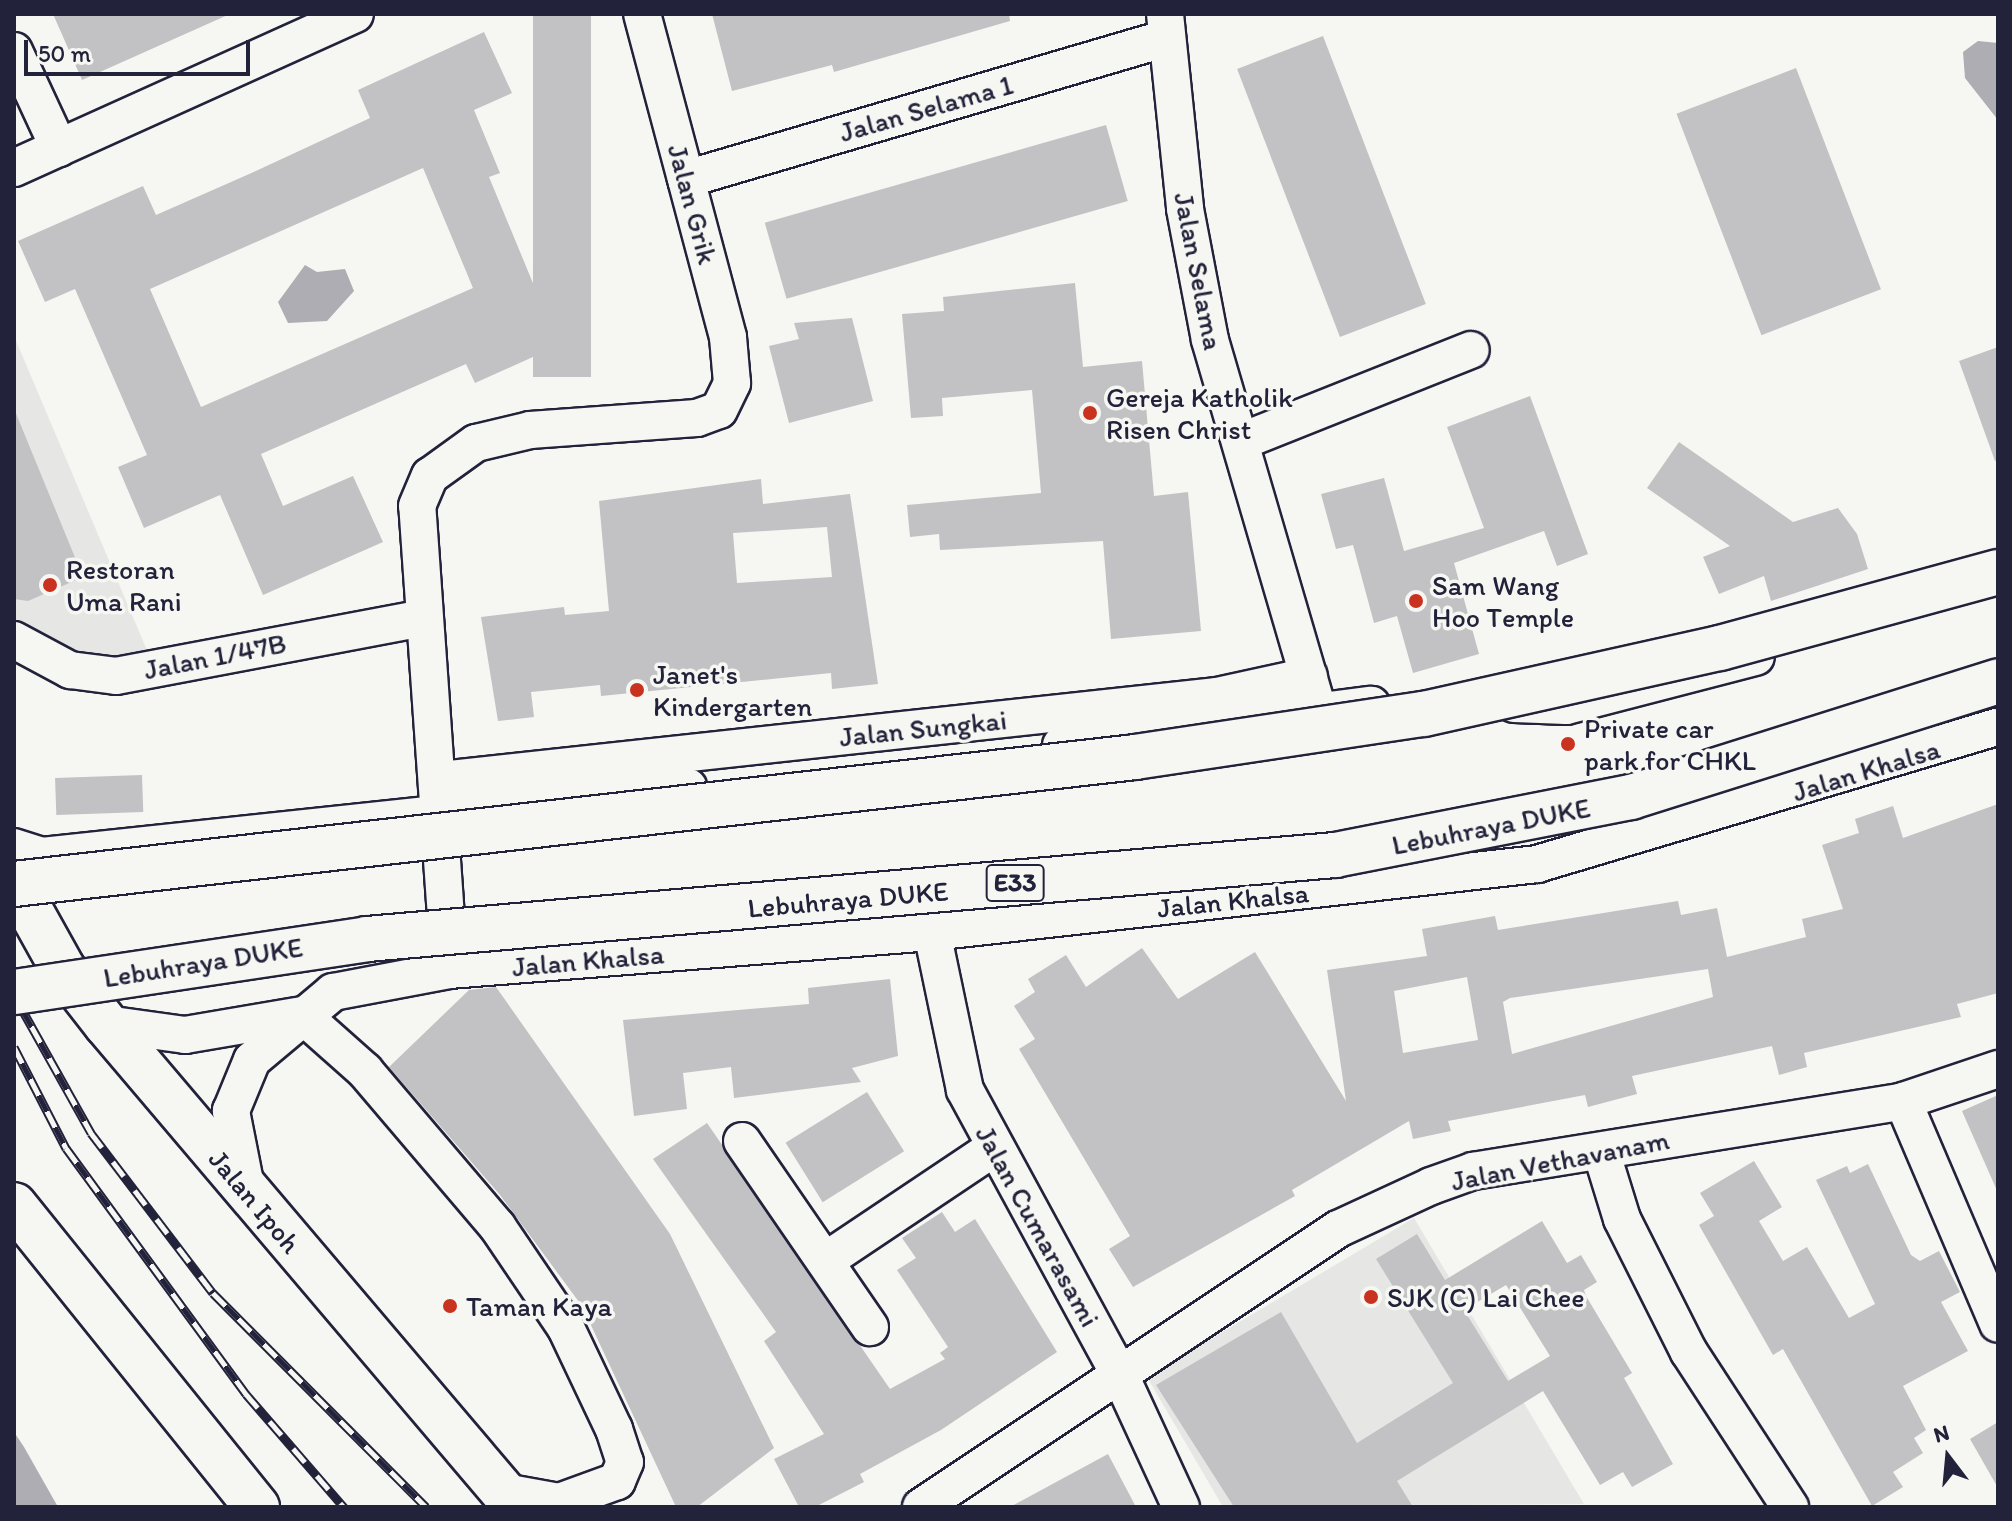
<!DOCTYPE html>
<html>
<head>
<meta charset="utf-8">
<style>
	body { margin:0 }
	#map { position:relative; width:2012px; height:1521px; overflow:hidden; background:#f6f6f2; font-family:Itim,sans-serif }
	div>[style] { position:absolute }
	[style*='--x'] { left:calc(var(--x)*1px); top:calc(var(--y)*1px); width:calc(var(--w)*1px); rotate:calc(var(--a)*1deg) }
	.built>* { inset:0; background:#e6e6e4 }
	.water>* { inset:0; background:#adadb3 }
	.building>* { inset:0; background:#c2c2c4; transform-origin:0 0 }
	.roads { filter:drop-shadow(2px 0 #22223b) drop-shadow(-2px 0 #22223b) drop-shadow(0 2px #22223b) drop-shadow(0 -2px #22223b) }
	.minor>* { height:36px; margin:-18px; padding:0 18px; transform-origin:18px; border-radius:18px; background:#f6f6f2 }
	.major>* { height:44px; margin:-22px; padding:0 22px; transform-origin:22px; border-radius:22px; background:#f6f6f2 }
	.rail>* { height:9px; margin-top:-4.5px; transform-origin:0; background:repeating-linear-gradient(90deg,#f6f6f2 0 18px,#22223b 0 36px); box-sizing:border-box; border-block:2px solid #22223b }
	.bridges { filter:drop-shadow(2px 0 #22223b) drop-shadow(-2px 0 #22223b) drop-shadow(0 2px #22223b) drop-shadow(0 -2px #22223b) }
	.highway-bridge>* { height:44px; margin:-22px; padding:0 22px; transform-origin:22px; border-radius:22px; background:#f6f6f2 }
	.dots>* { width:22px; height:22px; translate:-50% -50%; box-sizing:border-box; border:4px solid #f6f6f2; border-radius:50% }
	span { translate:-50% -50%; white-space:nowrap; text-align:center; line-height:1.15; -webkit-text-stroke:7px #f6f6f2; paint-order:stroke }
	.shield-label span { padding:2px 6px; background:#f6f6f2; border:2px solid; border-radius:6px; -webkit-text-stroke-width:0 }
	.shield-label { font-size:26px; color:#22223b; font-weight:700 }
	.street-label { font-size:28px; color:#22223b }
	.poi-label { font-size:28px; color:#22223b }
	.left { translate:0 -50%; text-align:left }
	.frame { position:absolute; inset:0; border:16px solid #22223b; pointer-events:none }
	.north { position:absolute; left:1908px; top:1417px; width:80px; height:80px; -webkit-text-stroke:6px #f6f6f2; paint-order:stroke; rotate:344deg; font-size:22px; font-weight:700; line-height:32px; text-align:center; color:#22223b }
	.north::after { content:''; display:block; margin:auto; width:28px; height:36px; background:#22223b; clip-path:polygon(50% 0,100% 100%,50% 72%,0 100%) }
	.scale { position:absolute; left:24px; top:40px; width:226px; height:36px; box-sizing:border-box; border:4px solid #22223b; border-top:0; padding-left:10px; font-size:24px; line-height:28px; white-space:nowrap; color:#22223b; -webkit-text-stroke:6px #f6f6f2; paint-order:stroke }
</style>
</head>
<body>
<div id="map">
	<div class="built">
		<div style="clip-path:polygon(14px 336px,149px 655px,92px 665px,14px 636px)"></div>
		<div style="clip-path:polygon(1414px 1218px,1584px 1504px,1223px 1507px,1147px 1377px)"></div>
	</div>
	<div class="water">
		<div style="clip-path:polygon(1978px 41px,1998px 43px,1998px 120px,1965px 78px,1963px 52px)"></div>
		<div style="clip-path:polygon(305px 265px,317px 272px,345px 269px,354px 291px,327px 321px,288px 323px,278px 302px)"></div>
		<div style="clip-path:polygon(14px 1432px,24px 1447px,58px 1507px,14px 1507px)"></div>
	</div>
	<div class="building">
		<div style="clip-path:polygon(53px 14px,230px 14px,82px 80px)"></div>
		<div style="left:533px;top:14px;width:58px;height:363px"></div>
		<div style="clip-path:polygon(712px 14px,1009px 14px,1010px 21px,834px 72px,832px 65px,732px 91px)"></div>
		<div style="clip-path:polygon(evenodd,484px 32px,512px 93px,474px 110px,500px 173px,489px 177px,535px 288px,548px 282px,575px 338px,475px 383px,466px 364px,261px 454px,283px 506px,353px 476px,383px 542px,263px 595px,220px 495px,144px 528px,118px 467px,147px 455px,75px 289px,45px 302px,18px 241px,143px 186px,156px 215px,258px 170px,370px 118px,358px 90px,484px 32px,423px 168px,473px 288px,201px 407px,150px 289px,423px 168px)"></div>
		<div style="left:1323px;top:36px;width:287px;height:92px;rotate:69deg"></div>
		<div style="left:1796px;top:68px;width:237px;height:128px;rotate:69deg"></div>
		<div style="left:1106px;top:125px;width:79px;height:355px;rotate:74deg"></div>
		<div style="clip-path:polygon(1075px 283px,1083px 367px,1142px 361px,1154px 496px,1188px 492px,1201px 631px,1111px 639px,1103px 541px,940px 550px,939px 534px,910px 537px,907px 505px,1041px 493px,1032px 390px,942px 398px,943px 416px,911px 418px,902px 314px,944px 311px,943px 297px)"></div>
		<div style="clip-path:polygon(852px 318px,873px 401px,789px 423px,769px 346px,799px 339px,794px 323px)"></div>
		<div style="clip-path:polygon(1998px 347px,1998px 460px,1995px 461px,1959px 361px)"></div>
		<div style="clip-path:polygon(1530px 396px,1588px 554px,1557px 566px,1544px 531px,1454px 563px,1479px 654px,1413px 673px,1397px 616px,1374px 623px,1353px 545px,1336px 549px,1321px 494px,1384px 478px,1404px 551px,1484px 528px,1447px 427px)"></div>
		<div style="clip-path:polygon(15px 411px,83px 577px,28px 601px,14px 599px)"></div>
		<div style="clip-path:polygon(1679px 442px,1793px 522px,1838px 508px,1857px 534px,1868px 569px,1771px 601px,1764px 576px,1719px 594px,1703px 557px,1730px 546px,1647px 488px)"></div>
		<div style="clip-path:polygon(evenodd,761px 479px,763px 504px,850px 494px,878px 684px,832px 689px,831px 673px,601px 696px,600px 685px,531px 692px,534px 717px,498px 721px,481px 617px,564px 607px,565px 615px,609px 611px,599px 501px,761px 479px,827px 527px,832px 577px,737px 583px,733px 533px,827px 527px)"></div>
		<div style="left:142px;top:775px;width:37px;height:87px;rotate:88deg"></div>
		<div style="clip-path:polygon(evenodd,1998px 804px,1998px 993px,1957px 1004px,1961px 1017px,1804px 1053px,1807px 1067px,1779px 1075px,1772px 1046px,1632px 1076px,1637px 1094px,1588px 1107px,1585px 1095px,1448px 1121px,1451px 1131px,1413px 1139px,1409px 1121px,1292px 1190px,1295px 1196px,1133px 1287px,1109px 1249px,1130px 1236px,1019px 1049px,1035px 1039px,1014px 1006px,1035px 992px,1028px 979px,1066px 955px,1086px 987px,1142px 948px,1178px 999px,1255px 952px,1346px 1101px,1327px 970px,1427px 956px,1422px 929px,1495px 916px,1498px 930px,1678px 901px,1681px 915px,1717px 908px,1727px 957px,1806px 937px,1802px 919px,1843px 909px,1822px 845px,1859px 833px,1855px 819px,1893px 806px,1903px 838px,1998px 804px,1708px 969px,1713px 997px,1512px 1054px,1503px 1002px,1510px 998px,1708px 969px,1998px 804px,1467px 977px,1478px 1040px,1403px 1053px,1394px 991px,1467px 977px)"></div>
		<div style="clip-path:polygon(890px 979px,898px 1056px,852px 1068px,861px 1082px,734px 1098px,731px 1067px,683px 1073px,687px 1109px,634px 1116px,623px 1020px,809px 1004px,808px 988px)"></div>
		<div style="clip-path:polygon(496px 987px,670px 1234px,774px 1448px,697px 1507px,676px 1507px,582px 1306px,500px 1195px,389px 1067px,469px 990px)"></div>
		<div style="left:867px;top:1092px;width:70px;height:96px;rotate:58deg"></div>
		<div style="clip-path:polygon(1998px 1095px,1998px 1193px,1962px 1111px)"></div>
		<div style="clip-path:polygon(707px 1123px,890px 1389px,945px 1359px,940px 1353px,948px 1347px,897px 1270px,916px 1258px,902px 1238px,942px 1212px,955px 1232px,975px 1219px,1057px 1352px,941px 1430px,860px 1474px,864px 1482px,815px 1507px,799px 1507px,774px 1459px,824px 1434px,764px 1341px,776px 1332px,653px 1159px)"></div>
		<div style="clip-path:polygon(1754px 1161px,1782px 1207px,1759px 1221px,1783px 1261px,1807px 1247px,1849px 1318px,1875px 1304px,1816px 1180px,1847px 1166px,1850px 1173px,1868px 1164px,1911px 1255px,1920px 1261px,1939px 1251px,1960px 1292px,1941px 1302px,1968px 1351px,1903px 1386px,1926px 1430px,1914px 1438px,1923px 1453px,1893px 1472px,1903px 1487px,1872px 1506px,1783px 1349px,1773px 1355px,1699px 1225px,1714px 1216px,1700px 1193px)"></div>
		<div style="clip-path:polygon(evenodd,1542px 1221px,1567px 1263px,1581px 1255px,1597px 1282px,1584px 1290px,1586px 1296px,1632px 1373px,1624px 1378px,1673px 1464px,1632px 1487px,1623px 1472px,1600px 1485px,1543px 1391px,1397px 1481px,1413px 1507px,1234px 1507px,1156px 1385px,1281px 1312px,1357px 1443px,1453px 1383px,1376px 1259px,1417px 1234px,1445px 1280px,1542px 1221px,1506px 1285px,1550px 1356px,1508px 1381px,1464px 1310px,1506px 1285px)"></div>
		<div style="clip-path:polygon(1998px 1422px,1998px 1488px,1970px 1439px)"></div>
		<div style="clip-path:polygon(1108px 1454px,1136px 1507px,1010px 1507px)"></div>
	</div>
	<div class="roads">
		<div class="minor">
			<div style="--x:1165;--y:14;--w:196;--a:84.1"></div>
			<div style="--x:1185;--y:209;--w:133;--a:79.2"></div>
			<div style="--x:1210;--y:340;--w:373;--a:73.7"></div>
			<div style="--x:14;--y:51;--w:107;--a:65.1"></div>
			<div style="--x:14;--y:168;--w:374;--a:-24.3"></div>
			<div style="--x:686;--y:179;--w:501;--a:-16.34"></div>
			<div style="--x:1242;--y:441;--w:246;--a:-21.7"></div>
			<div style="--x:14;--y:640;--w:64;--a:28.2"></div>
			<div style="--x:70;--y:670;--w:46;--a:7.4"></div>
			<div style="--x:116;--y:676;--w:312;--a:-10.7"></div>
			<div style="--x:1514;--y:704;--w:52;--a:2.2"></div>
			<div style="--x:1566;--y:706;--w:196;--a:-14.5"></div>
			<div style="--x:1061;--y:745;--w:313;--a:-7.4"></div>
			<div style="--x:441;--y:780;--w:781;--a:-6.18"></div>
			<div style="--x:1217;--y:696;--w:94;--a:-12.3"></div>
			<div style="--x:14;--y:847;--w:29;--a:18"></div>
			<div style="--x:42;--y:856;--w:650;--a:-6.1"></div>
			<div style="--x:932;--y:932;--w:161;--a:78.2"></div>
			<div style="--x:965;--y:1090;--w:324;--a:61.5"></div>
			<div style="--x:1120;--y:1375;--w:145;--a:65.2"></div>
			<div style="--x:449;--y:960;--w:455;--a:-94"></div>
			<div style="--x:417;--y:506;--w:33;--a:-67"></div>
			<div style="--x:430;--y:476;--w:57;--a:-35.7"></div>
			<div style="--x:476;--y:443;--w:56;--a:-13.5"></div>
			<div style="--x:530;--y:430;--w:167;--a:-4.1"></div>
			<div style="--x:697;--y:418;--w:23;--a:-20"></div>
			<div style="--x:719;--y:410;--w:30;--a:-64"></div>
			<div style="--x:732;--y:383;--w:46;--a:-95"></div>
			<div style="--x:728;--y:337;--w:334;--a:-104.9"></div>
			<div style="--x:302;--y:1015;--w:84;--a:41.6"></div>
			<div style="--x:365;--y:1071;--w:204;--a:49.6"></div>
			<div style="--x:497;--y:1226;--w:123;--a:55.9"></div>
			<div style="--x:566;--y:1328;--w:112;--a:64.6"></div>
			<div style="--x:614;--y:1429;--w:35;--a:72"></div>
			<div style="--x:625;--y:1462;--w:21;--a:113"></div>
			<div style="--x:617;--y:1481;--w:62;--a:160.1"></div>
			<div style="--x:559;--y:1502;--w:56;--a:-169.7"></div>
			<div style="--x:106;--y:1024;--w:80;--a:7.9"></div>
			<div style="--x:185;--y:1035;--w:113;--a:-9.7"></div>
			<div style="--x:1903;--y:1101;--w:242;--a:66.9"></div>
			<div style="--x:742;--y:1141;--w:226;--a:55.5"></div>
			<div style="--x:1601;--y:1151;--w:71;--a:72.8"></div>
			<div style="--x:1622;--y:1219;--w:149;--a:63.3"></div>
			<div style="--x:1689;--y:1352;--w:185;--a:56.9"></div>
			<div style="--x:247;--y:1192;--w:83;--a:-101.2"></div>
			<div style="--x:231;--y:1111;--w:55;--a:-67.6"></div>
			<div style="--x:252;--y:1060;--w:106;--a:-40"></div>
			<div style="--x:333;--y:992;--w:118;--a:-10.7"></div>
			<div style="--x:449;--y:970;--w:484;--a:-4.5"></div>
			<div style="--x:932;--y:932;--w:609;--a:-6.41"></div>
			<div style="--x:1537;--y:864;--w:481;--a:-16.6"></div>
			<div style="--x:825;--y:1261;--w:203;--a:-33.8"></div>
			<div style="--x:921;--y:1507;--w:501;--a:-33.69"></div>
			<div style="--x:1338;--y:1229;--w:102;--a:-24.8"></div>
			<div style="--x:1431;--y:1186;--w:45;--a:-19.7"></div>
			<div style="--x:1473;--y:1171;--w:436;--a:-9.2"></div>
			<div style="--x:1903;--y:1101;--w:100;--a:-18.6"></div>
		</div>
		<div class="major">
			<div style="--x:14;--y:881;--w:101;--a:60.9"></div>
			<div style="--x:63;--y:969;--w:70;--a:52"></div>
			<div style="--x:106;--y:1024;--w:634;--a:49.67"></div>
			<div style="--x:14;--y:1205;--w:388;--a:51.2"></div>
		</div>
	</div>
	<div class="rail">
		<div style="--x:14;--y:995;--w:158;--a:60.8"></div>
		<div style="--x:91;--y:1133;--w:201;--a:52.7"></div>
		<div style="--x:213;--y:1293;--w:302;--a:45.1"></div>
		<div style="--x:14;--y:1047;--w:114;--a:62.8"></div>
		<div style="--x:66;--y:1148;--w:305;--a:53.8"></div>
		<div style="--x:246;--y:1394;--w:150;--a:49.1"></div>
	</div>
	<div class="bridges">
		<div class="highway-bridge">
			<div style="--x:14;--y:884;--w:1128;--a:-6.46"></div>
			<div style="--x:1135;--y:757;--w:292;--a:-8.5"></div>
			<div style="--x:1424;--y:714;--w:303;--a:-12.6"></div>
			<div style="--x:1720;--y:648;--w:288;--a:-15.3"></div>
			<div style="--x:14;--y:992;--w:357;--a:-8.5"></div>
			<div style="--x:367;--y:939;--w:972;--a:-4.96"></div>
			<div style="--x:1335;--y:855;--w:302;--a:-11.1"></div>
			<div style="--x:1631;--y:797;--w:385;--a:-17.5"></div>
		</div>
	</div>
	<div class="dots">
		<div style="left:1090px;top:413px;background:#c8321e"></div>
		<div style="left:50px;top:585px;background:#c8321e"></div>
		<div style="left:1416px;top:601px;background:#c8321e"></div>
		<div style="left:637px;top:690px;background:#c8321e"></div>
		<div style="left:1568px;top:744px;background:#c8321e"></div>
		<div style="left:1371px;top:1297px;background:#c8321e"></div>
		<div style="left:450px;top:1306px;background:#c8321e"></div>
	</div>
	<div class="shield-label">
		<span style="left:1015px;top:883px">E33</span>
	</div>
	<div class="street-label">
		<span style="left:926px;top:108px;rotate:-16deg">Jalan Selama 1</span>
		<span style="left:693px;top:204px;rotate:75deg">Jalan Grik</span>
		<span style="left:1199px;top:271px;rotate:79deg">Jalan Selama</span>
		<span style="left:215px;top:656px;rotate:-11deg">Jalan 1/47B</span>
		<span style="left:923px;top:728px;rotate:-6deg">Jalan Sungkai</span>
		<span style="left:1866px;top:770px;rotate:-17deg">Jalan Khalsa</span>
		<span style="left:1491px;top:826px;rotate:-11deg">Lebuhraya DUKE</span>
		<span style="left:848px;top:899px;rotate:-5deg">Lebuhraya DUKE</span>
		<span style="left:1233px;top:900px;rotate:-6deg">Jalan Khalsa</span>
		<span style="left:588px;top:960px;rotate:-5deg">Jalan Khalsa</span>
		<span style="left:203px;top:962px;rotate:-9deg">Lebuhraya DUKE</span>
		<span style="left:1560px;top:1160px;rotate:-11deg">Jalan Vethavanam</span>
		<span style="left:255px;top:1201px;rotate:50deg">Jalan Ipoh</span>
		<span style="left:1038px;top:1226px;rotate:61deg">Jalan Cumarasami</span>
	</div>
	<div class="poi-label">
		<span class="left" style="left:1106px;top:413px">Gereja Katholik<br>Risen Christ</span>
		<span class="left" style="left:66px;top:585px">Restoran<br>Uma Rani</span>
		<span class="left" style="left:1432px;top:601px">Sam Wang<br>Hoo Temple</span>
		<span class="left" style="left:653px;top:690px">Janet's<br>Kindergarten</span>
		<span class="left" style="left:1584px;top:744px">Private car<br>park for CHKL</span>
		<span class="left" style="left:1387px;top:1297px">SJK (C) Lai Chee</span>
		<span class="left" style="left:466px;top:1306px">Taman Kaya</span>
	</div>
	<div class="frame"></div>
	<div class="north">N</div>
	<div class="scale">50 m</div>
</div>
</body>
</html>
